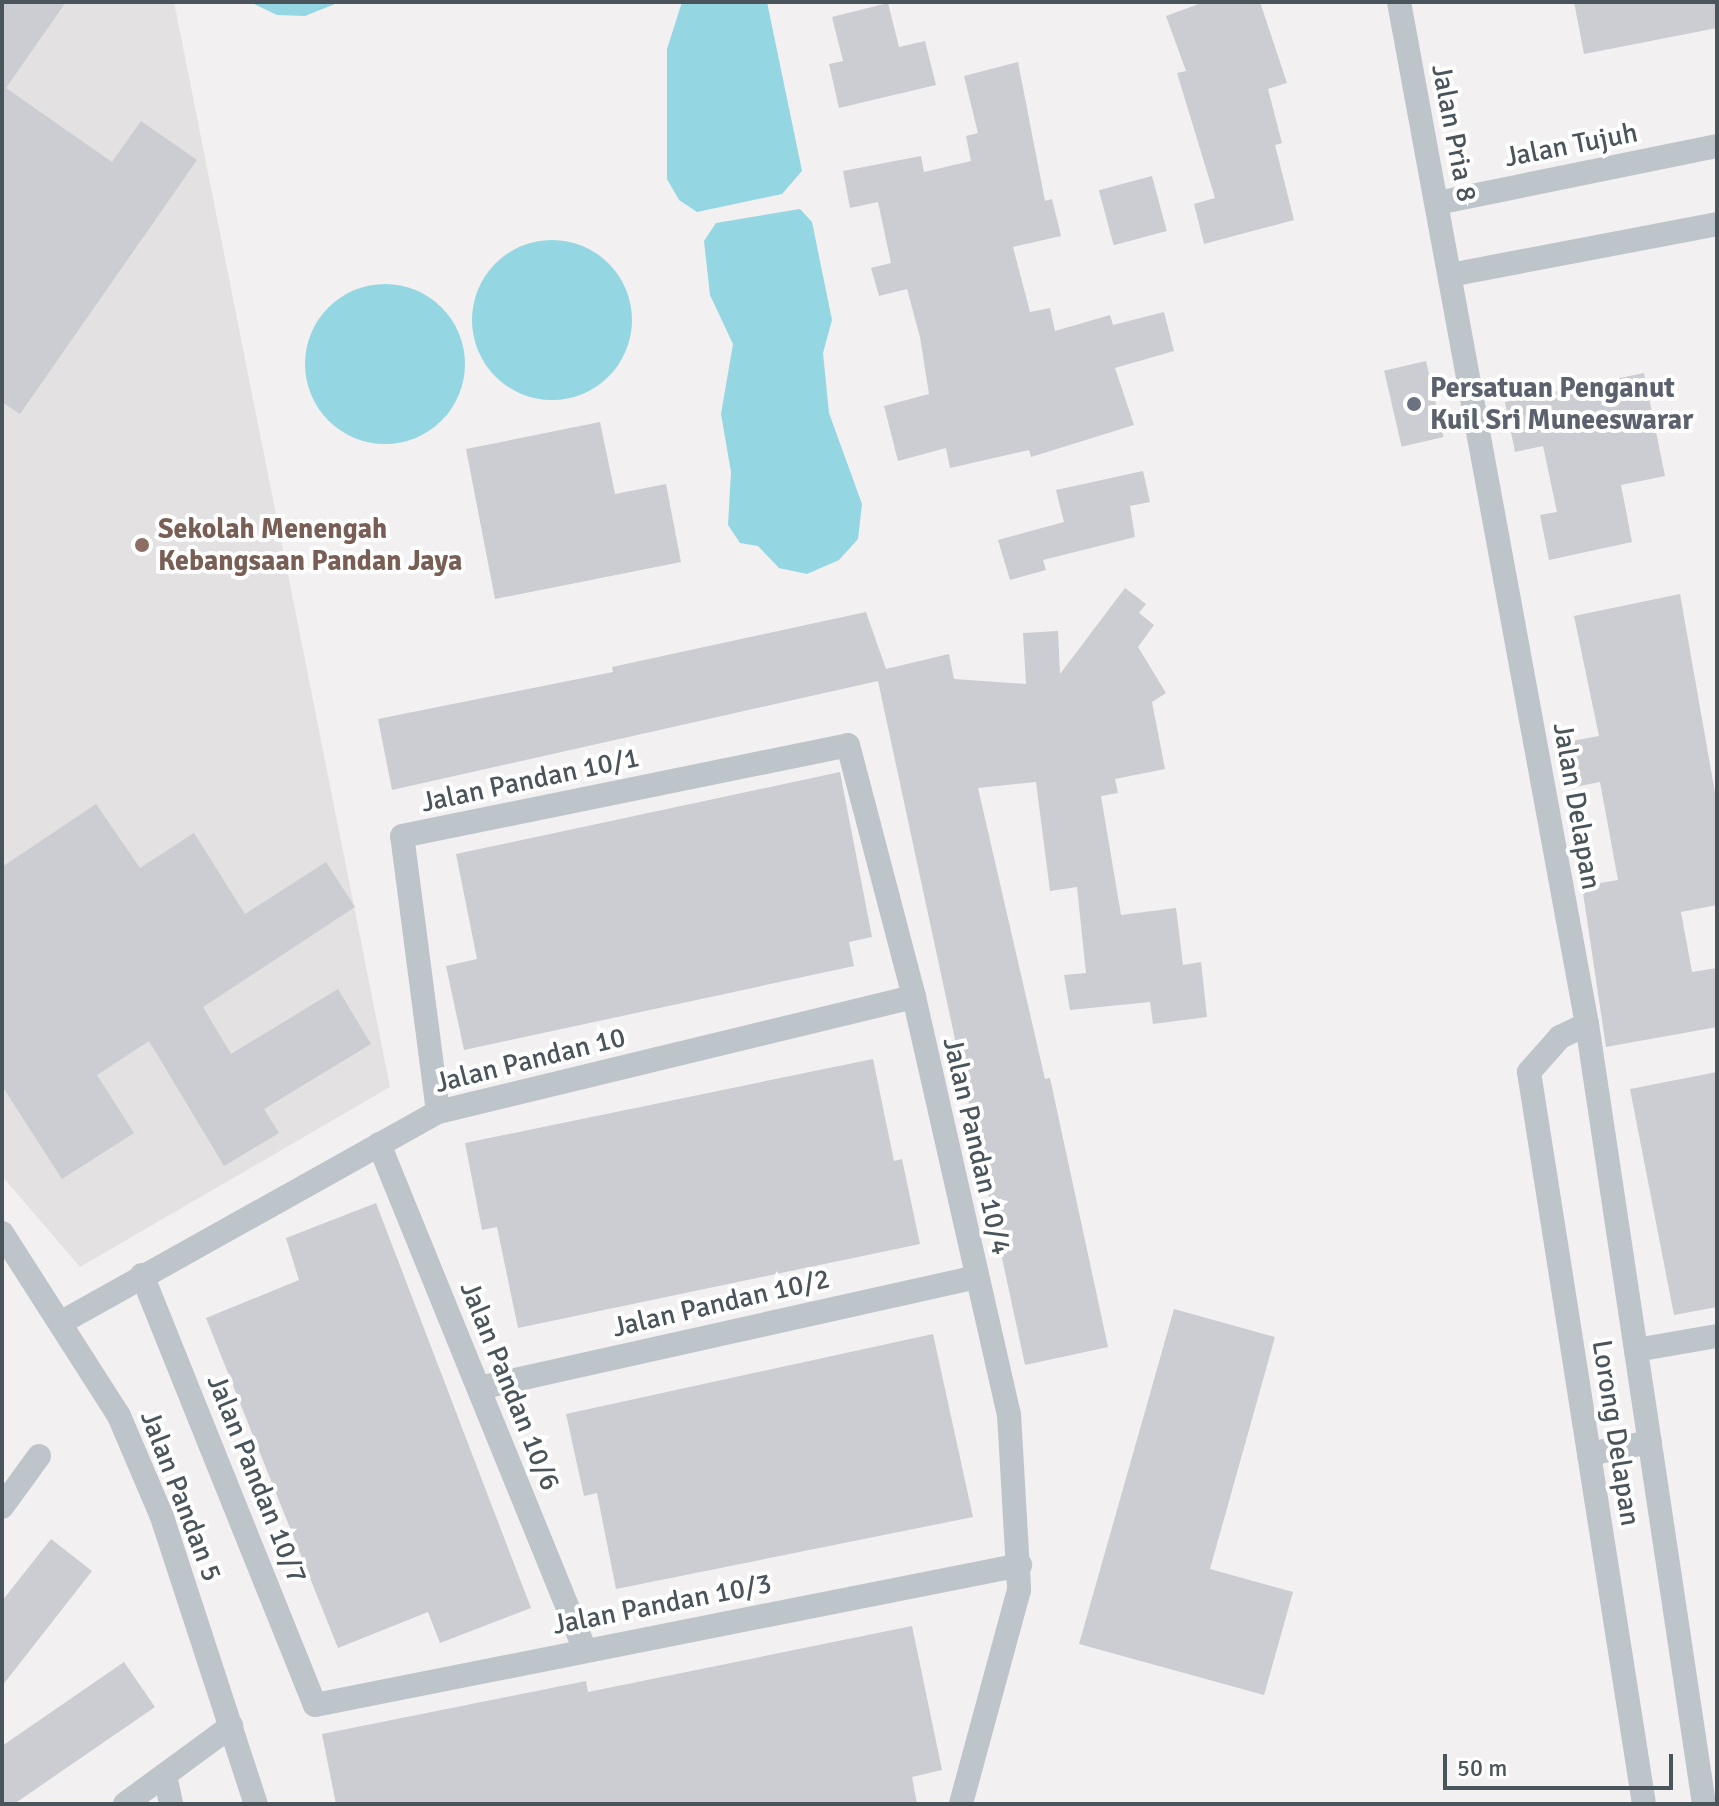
<!DOCTYPE html>
<html>
<head>
<meta charset="utf-8">
<style>
	body { margin:0 }
	#map { position:relative; width:1719px; height:1806px; overflow:hidden; background:#f2f0f0; font-family:Signika,sans-serif }
	div>[style] { position:absolute }
	[style*='--x'] { left:calc(var(--x)*1px); top:calc(var(--y)*1px); width:calc(var(--w)*1px); rotate:calc(var(--a)*1deg) }
	.education>* { inset:0; background:#e3e1e1 }
	.water>* { inset:0; background:#95d6e3 }
	.round { border-radius:50% }
	.building>* { inset:0; background:#cbcdd2; transform-origin:0 0 }
	.street>* { height:24px; margin:-12px; padding:0 12px; transform-origin:12px; border-radius:12px; background:#bdc5cb }
	.dots>* { width:22px; height:22px; translate:-50% -50%; box-sizing:border-box; border:4px solid #fff; border-radius:50% }
	span { translate:-50% -50%; white-space:nowrap; text-align:center; line-height:1.15; -webkit-text-stroke:8px #fff; paint-order:stroke }
	.street-label { font-size:28px; color:#4a545b }
	.worship-label { font-size:28px; color:#5b616d; font-weight:700 }
	.left { translate:0 -50%; text-align:left }
	.education-label { font-size:28px; color:#785e54; font-weight:700 }
	.frame { position:absolute; inset:0; border:4px solid #4a545b; pointer-events:none }
	.scale { position:absolute; left:1443px; top:1754px; width:230px; height:36px; box-sizing:border-box; border:4px solid #4a545b; border-top:0; padding-left:10px; font-size:24px; line-height:28px; white-space:nowrap; color:#4a545b; -webkit-text-stroke:6px #fff; paint-order:stroke }
</style>
</head>
<body>
<div id="map">
	<div class="education">
		<div style="clip-path:polygon(2px 2px,174px 2px,390px 1087px,80px 1267px,2px 1176px)"></div>
	</div>
	<div class="water">
		<div style="clip-path:polygon(250px 2px,340px 2px,305px 16px,277px 15px)"></div>
		<div style="clip-path:polygon(682px 2px,767px 2px,802px 171px,782px 194px,697px 212px,679px 200px,667px 179px,667px 49px)"></div>
		<div style="clip-path:polygon(800px 209px,812px 222px,832px 320px,823px 353px,829px 413px,862px 504px,858px 539px,839px 560px,807px 574px,779px 568px,758px 546px,740px 543px,728px 525px,731px 472px,721px 414px,733px 344px,710px 295px,704px 241px,716px 223px)"></div>
		<div class="round" style="left:472px;top:240px;width:160px;height:160px"></div>
		<div class="round" style="left:305px;top:284px;width:160px;height:160px"></div>
	</div>
	<div class="building">
		<div style="clip-path:polygon(2px 2px,66px 2px,6px 88px,112px 162px,141px 121px,197px 160px,20px 414px,2px 402px)"></div>
		<div style="clip-path:polygon(1204px 2px,1260px 2px,1287px 83px,1268px 89px,1282px 143px,1275px 145px,1294px 220px,1204px 244px,1194px 204px,1215px 198px,1177px 73px,1186px 71px,1166px 16px)"></div>
		<div style="clip-path:polygon(1574px 2px,1717px 2px,1717px 28px,1584px 54px)"></div>
		<div style="clip-path:polygon(888px 3px,899px 47px,925px 41px,936px 85px,839px 108px,829px 64px,843px 61px,832px 17px)"></div>
		<div style="clip-path:polygon(1018px 62px,1045px 201px,1052px 199px,1061px 236px,1013px 247px,1030px 312px,1050px 308px,1055px 331px,1110px 315px,1113px 325px,1164px 312px,1174px 351px,1115px 368px,1134px 425px,1031px 457px,1029px 450px,950px 468px,946px 448px,898px 461px,884px 406px,929px 394px,920px 337px,907px 289px,879px 296px,871px 268px,891px 263px,878px 202px,850px 208px,843px 171px,921px 156px,924px 172px,971px 161px,966px 136px,978px 133px,964px 76px)"></div>
		<div style="left:1152px;top:176px;width:57px;height:55px;rotate:75deg"></div>
		<div style="left:1426px;top:361px;width:78px;height:43px;rotate:77deg"></div>
		<div style="clip-path:polygon(1644px 373px,1665px 476px,1621px 485px,1632px 542px,1549px 560px,1540px 515px,1557px 512px,1543px 446px,1515px 452px,1505px 402px)"></div>
		<div style="clip-path:polygon(600px 422px,615px 494px,666px 484px,681px 562px,495px 599px,466px 449px)"></div>
		<div style="clip-path:polygon(1143px 471px,1150px 502px,1130px 506px,1135px 537px,1043px 560px,1046px 570px,1010px 580px,998px 540px,1064px 522px,1056px 490px)"></div>
		<div style="clip-path:polygon(1125px 588px,1146px 604px,1139px 613px,1154px 625px,1138px 647px,1166px 693px,1152px 702px,1165px 769px,1115px 779px,1118px 793px,1101px 796px,1121px 915px,1176px 908px,1183px 965px,1201px 962px,1207px 1017px,1153px 1024px,1150px 1002px,1070px 1010px,1064px 975px,1086px 973px,1077px 887px,1050px 891px,1036px 782px,978px 788px,1045px 1079px,1050px 1078px,1108px 1347px,1025px 1365px,878px 681px,392px 790px,378px 719px,613px 672px,612px 667px,866px 612px,886px 669px,949px 654px,954px 679px,1026px 684px,1023px 633px,1058px 631px,1060px 674px)"></div>
		<div style="clip-path:polygon(1680px 594px,1717px 804px,1717px 905px,1681px 912px,1692px 972px,1717px 968px,1717px 1027px,1606px 1047px,1582px 886px,1618px 880px,1600px 782px,1569px 788px,1561px 743px,1599px 736px,1574px 616px)"></div>
		<div style="clip-path:polygon(840px 772px,872px 937px,849px 942px,854px 966px,464px 1050px,446px 966px,477px 959px,456px 854px)"></div>
		<div style="clip-path:polygon(96px 804px,140px 868px,194px 833px,245px 914px,326px 862px,355px 907px,203px 1007px,231px 1054px,338px 989px,371px 1044px,264px 1109px,279px 1133px,224px 1166px,149px 1041px,97px 1075px,134px 1133px,62px 1179px,2px 1086px,2px 867px)"></div>
		<div style="clip-path:polygon(873px 1059px,894px 1161px,902px 1159px,920px 1244px,518px 1328px,497px 1227px,482px 1230px,465px 1143px)"></div>
		<div style="clip-path:polygon(1717px 1072px,1717px 1307px,1674px 1315px,1630px 1089px)"></div>
		<div style="clip-path:polygon(376px 1203px,531px 1608px,440px 1643px,428px 1612px,338px 1648px,206px 1318px,299px 1280px,286px 1238px)"></div>
		<div style="clip-path:polygon(1174px 1309px,1275px 1337px,1210px 1569px,1293px 1592px,1264px 1695px,1079px 1644px)"></div>
		<div style="clip-path:polygon(933px 1334px,973px 1517px,616px 1589px,597px 1493px,584px 1496px,566px 1414px)"></div>
		<div style="clip-path:polygon(51px 1539px,92px 1571px,2px 1686px,2px 1601px)"></div>
		<div style="clip-path:polygon(912px 1626px,942px 1770px,912px 1777px,917px 1804px,336px 1804px,322px 1734px,586px 1681px,588px 1692px)"></div>
		<div style="clip-path:polygon(124px 1662px,155px 1707px,14px 1804px,2px 1804px,2px 1746px)"></div>
	</div>
	<div class="street">
		<div style="--x:1399;--y:2;--w:1039;--a:79.58"></div>
		<div style="--x:1587;--y:1024;--w:789;--a:81.47"></div>
		<div style="--x:1437;--y:203;--w:286;--a:-11.5"></div>
		<div style="--x:1450;--y:275;--w:272;--a:-10.8"></div>
		<div style="--x:1587;--y:1024;--w:30;--a:154"></div>
		<div style="--x:1560;--y:1037;--w:47;--a:131.5"></div>
		<div style="--x:1529;--y:1072;--w:741;--a:81.07"></div>
		<div style="--x:438;--y:1112;--w:278;--a:-97.4"></div>
		<div style="--x:402;--y:836;--w:455;--a:-11.5"></div>
		<div style="--x:848;--y:745;--w:260;--a:75.3"></div>
		<div style="--x:914;--y:997;--w:428;--a:77.2"></div>
		<div style="--x:1009;--y:1414;--w:176;--a:86.7"></div>
		<div style="--x:1019;--y:1590;--w:222;--a:105.2"></div>
		<div style="--x:379;--y:1144;--w:546;--a:67.85"></div>
		<div style="--x:2;--y:1233;--w:217;--a:57.4"></div>
		<div style="--x:119;--y:1416;--w:110;--a:66.9"></div>
		<div style="--x:162;--y:1517;--w:302;--a:71.9"></div>
		<div style="--x:142;--y:1275;--w:463;--a:68.1"></div>
		<div style="--x:315;--y:1705;--w:719;--a:-11.23"></div>
		<div style="--x:62;--y:1322;--w:431;--a:-29.2"></div>
		<div style="--x:438;--y:1112;--w:490;--a:-13.6"></div>
		<div style="--x:1636;--y:1350;--w:82;--a:-9.8"></div>
		<div style="--x:479;--y:1388;--w:510;--a:-12.57"></div>
		<div style="--x:1589;--y:1454;--w:62;--a:-11.1"></div>
		<div style="--x:2;--y:1507;--w:63;--a:-54"></div>
		<div style="--x:165;--y:1775;--w:30;--a:78"></div>
		<div style="--x:125;--y:1804;--w:132;--a:-36.3"></div>
	</div>
	<div class="dots">
		<div style="left:1414px;top:404px;background:#6b7280"></div>
		<div style="left:142px;top:545px;background:#8d6e63"></div>
	</div>
	<div class="street-label">
		<span style="left:1454px;top:133px;rotate:79deg">Jalan Pria 8</span>
		<span style="left:1571px;top:145px;rotate:-11deg">Jalan Tujuh</span>
		<span style="left:530px;top:780px;rotate:-12deg">Jalan Pandan 10/1</span>
		<span style="left:1577px;top:806px;rotate:80deg">Jalan Delapan</span>
		<span style="left:530px;top:1060px;rotate:-14deg">Jalan Pandan 10</span>
		<span style="left:977px;top:1146px;rotate:77deg">Jalan Pandan 10/4</span>
		<span style="left:721px;top:1303px;rotate:-13deg">Jalan Pandan 10/2</span>
		<span style="left:510px;top:1386px;rotate:68deg">Jalan Pandan 10/6</span>
		<span style="left:1616px;top:1433px;rotate:81deg">Lorong Delapan</span>
		<span style="left:257px;top:1479px;rotate:68deg">Jalan Pandan 10/7</span>
		<span style="left:181px;top:1496px;rotate:69deg">Jalan Pandan 5</span>
		<span style="left:662px;top:1604px;rotate:-11deg">Jalan Pandan 10/3</span>
	</div>
	<div class="worship-label">
		<span class="left" style="left:1430px;top:404px">Persatuan Penganut<br>Kuil Sri Muneeswarar</span>
	</div>
	<div class="education-label">
		<span class="left" style="left:158px;top:545px">Sekolah Menengah<br>Kebangsaan Pandan Jaya</span>
	</div>
	<div class="frame"></div>
	<div class="scale">50 m</div>
</div>
</body>
</html>
